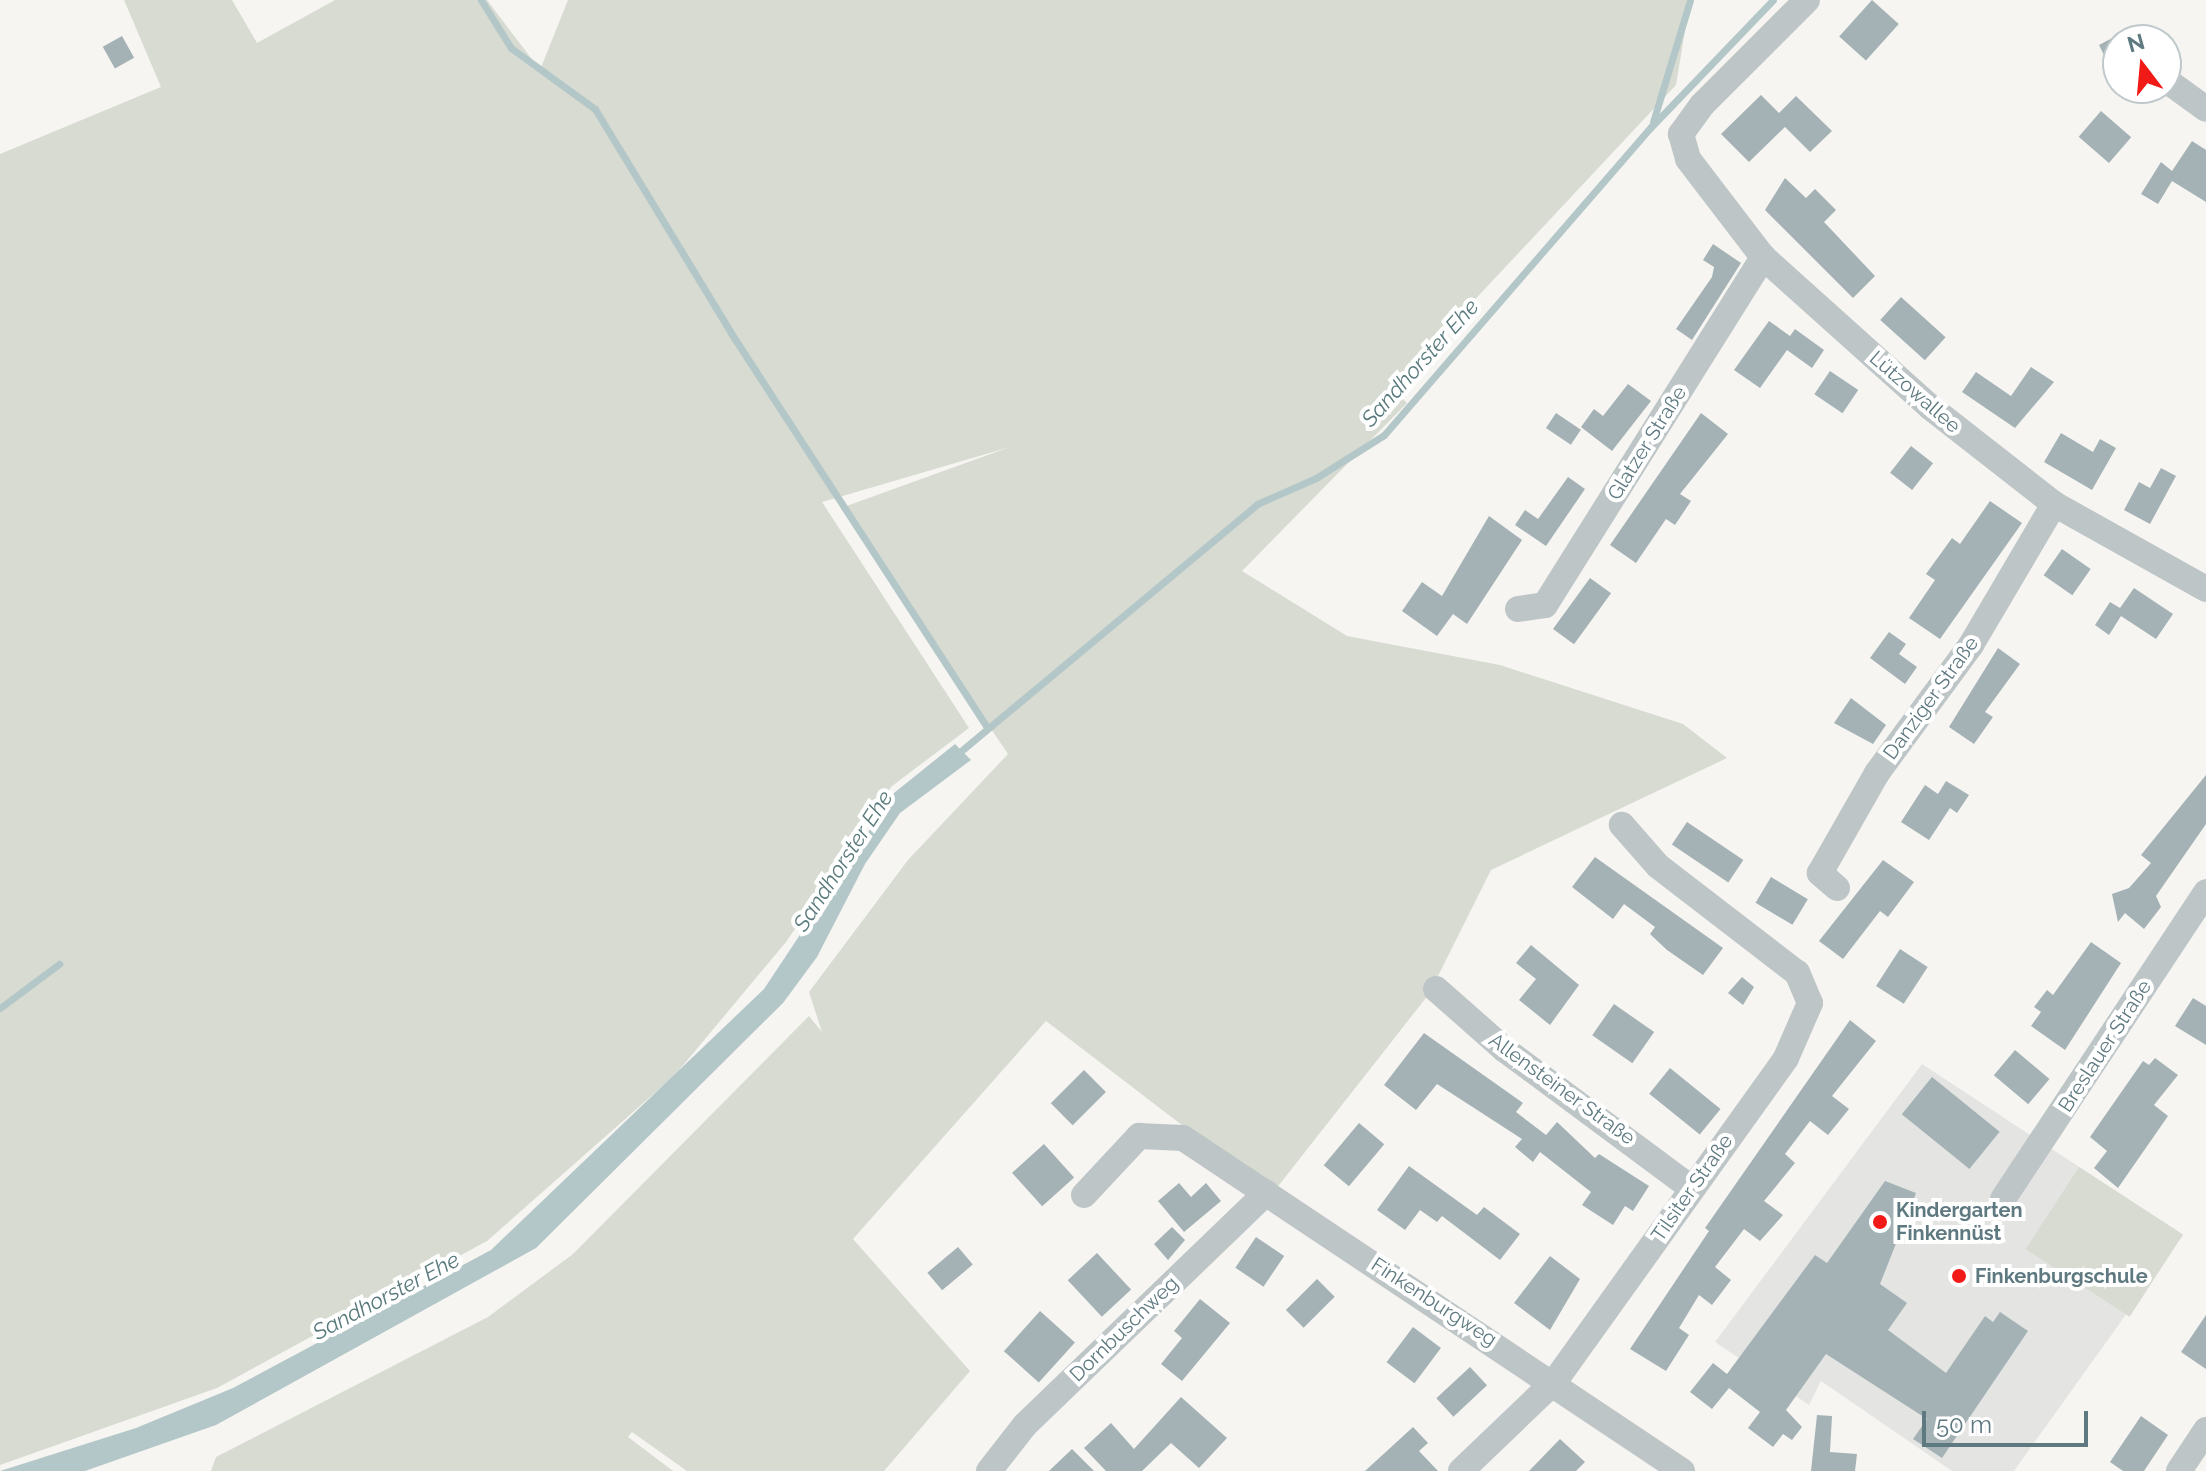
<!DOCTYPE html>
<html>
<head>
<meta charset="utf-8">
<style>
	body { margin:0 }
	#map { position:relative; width:2206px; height:1471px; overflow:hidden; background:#f6f5f2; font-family:Raleway,sans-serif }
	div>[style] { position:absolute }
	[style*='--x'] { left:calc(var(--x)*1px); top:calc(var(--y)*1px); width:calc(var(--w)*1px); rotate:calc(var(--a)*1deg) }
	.built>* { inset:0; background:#e4e5e3 }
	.green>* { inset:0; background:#d7dbd1; transform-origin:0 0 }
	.water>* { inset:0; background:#b4c7c8 }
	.stream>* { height:7px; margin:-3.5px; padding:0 3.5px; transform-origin:3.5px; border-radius:3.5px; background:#b4c7c8 }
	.building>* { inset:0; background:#a4b2b5; transform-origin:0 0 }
	.street>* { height:26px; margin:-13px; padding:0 13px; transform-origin:13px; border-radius:13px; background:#bec5c7 }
	.dots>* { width:22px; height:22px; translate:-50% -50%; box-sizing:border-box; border:4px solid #fff; border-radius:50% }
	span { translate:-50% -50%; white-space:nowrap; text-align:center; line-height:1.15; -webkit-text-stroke:8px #fff; paint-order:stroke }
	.street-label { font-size:20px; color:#5e7980 }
	.poi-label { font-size:20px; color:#5e7980; font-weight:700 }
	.left { translate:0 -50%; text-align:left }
	.water-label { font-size:22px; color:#597a7c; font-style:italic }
	.north { position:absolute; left:2102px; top:24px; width:80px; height:80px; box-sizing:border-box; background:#fff; border:2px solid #bfc9cc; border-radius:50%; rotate:344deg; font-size:22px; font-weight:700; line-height:32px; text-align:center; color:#5e7980 }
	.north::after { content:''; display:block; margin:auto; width:28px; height:36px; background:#f11a17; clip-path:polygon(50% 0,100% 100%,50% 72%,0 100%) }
	.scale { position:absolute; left:1922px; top:1411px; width:166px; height:36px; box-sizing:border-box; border:4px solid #5e7980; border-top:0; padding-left:10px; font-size:24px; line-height:28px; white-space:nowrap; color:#5e7980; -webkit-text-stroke:6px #fff; paint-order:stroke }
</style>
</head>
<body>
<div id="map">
	<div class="built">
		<div style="clip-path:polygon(1922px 1064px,2183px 1235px,2014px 1471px,1952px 1471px,1821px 1381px,1809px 1405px,1715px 1342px)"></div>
	</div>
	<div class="green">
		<div style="clip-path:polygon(124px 0,232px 0,257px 43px,335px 0,487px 0,540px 70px,568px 0,1690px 0,1676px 85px,1392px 388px,1407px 403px,1242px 571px,1347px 636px,1500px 665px,1683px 724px,1727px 758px,1491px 870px,1429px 994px,1272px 1194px,1046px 1021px,853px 1239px,970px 1371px,884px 1471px,687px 1471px,632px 1432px,628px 1437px,673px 1471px,211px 1471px,216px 1457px,488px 1317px,573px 1254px,809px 1016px,822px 1032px,809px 992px,908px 860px,1008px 754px,841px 508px,1010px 447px,822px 502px,969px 728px,892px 786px,786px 942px,675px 1075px,487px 1241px,217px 1388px,0 1465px,0 154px,161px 87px)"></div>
		<div style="left:2079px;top:1167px;width:124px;height:98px;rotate:33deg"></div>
	</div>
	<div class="water">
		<div style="clip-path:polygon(955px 744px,971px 760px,900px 813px,865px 864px,817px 957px,783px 1003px,536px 1248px,216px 1425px,85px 1471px,0 1471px,136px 1428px,233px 1388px,491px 1250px,764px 989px,894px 793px)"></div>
	</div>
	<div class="stream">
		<div style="--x:481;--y:0;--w:57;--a:58"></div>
		<div style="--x:511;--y:48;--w:104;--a:36"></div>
		<div style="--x:595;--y:109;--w:262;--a:58.7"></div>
		<div style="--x:731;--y:333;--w:471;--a:57"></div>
		<div style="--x:1653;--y:122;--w:127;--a:-73.1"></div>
		<div style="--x:955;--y:756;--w:393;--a:-39.8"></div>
		<div style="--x:1257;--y:504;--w:64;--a:-23.8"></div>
		<div style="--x:1316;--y:478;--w:80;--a:-32.3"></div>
		<div style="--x:1384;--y:435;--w:408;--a:-49.1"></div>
		<div style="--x:1651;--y:127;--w:176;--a:-46.2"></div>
		<div style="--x:0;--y:1008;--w:74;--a:-36.7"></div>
	</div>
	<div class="building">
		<div style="left:1872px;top:0;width:36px;height:49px;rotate:42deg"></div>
		<div style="clip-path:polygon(2118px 35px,2118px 83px,2099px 45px)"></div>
		<div style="left:122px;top:36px;width:25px;height:22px;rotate:61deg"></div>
		<div style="clip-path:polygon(1761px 95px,1779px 113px,1796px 96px,1832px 131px,1810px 152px,1785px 127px,1749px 162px,1721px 134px)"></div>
		<div style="left:2101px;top:111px;width:40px;height:34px;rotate:41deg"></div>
		<div style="clip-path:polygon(2192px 141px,2206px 150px,2206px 202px,2172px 181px,2158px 204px,2141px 194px,2161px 162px,2172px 171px)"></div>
		<div style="clip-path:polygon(1785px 178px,1806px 198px,1815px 189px,1836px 210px,1824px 222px,1875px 276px,1853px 298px,1765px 210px)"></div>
		<div style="clip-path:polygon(1713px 244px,1741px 263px,1692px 340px,1676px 329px,1712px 277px,1714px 267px,1703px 260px)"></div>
		<div style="left:1901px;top:297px;width:60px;height:31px;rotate:42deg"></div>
		<div style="clip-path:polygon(1769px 321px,1790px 336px,1795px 329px,1824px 350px,1812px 368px,1787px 350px,1760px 388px,1734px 370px)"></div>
		<div style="clip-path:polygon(2031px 367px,2054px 382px,2015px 428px,1962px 392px,1976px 372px,2011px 396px)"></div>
		<div style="left:1830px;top:371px;width:34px;height:28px;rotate:34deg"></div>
		<div style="clip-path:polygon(1628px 384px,1651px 401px,1612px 451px,1581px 427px,1594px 409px,1603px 416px)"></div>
		<div style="left:1556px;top:413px;width:30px;height:18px;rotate:34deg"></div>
		<div style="clip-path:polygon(1701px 413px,1728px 434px,1680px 494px,1691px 501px,1675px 525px,1666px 519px,1636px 563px,1610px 545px)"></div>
		<div style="clip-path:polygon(2061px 433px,2093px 452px,2100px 439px,2116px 448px,2092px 490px,2044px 462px)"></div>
		<div style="left:1911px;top:446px;width:28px;height:34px;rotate:38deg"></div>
		<div style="clip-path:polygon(2161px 468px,2176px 476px,2150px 524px,2124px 510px,2139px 482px,2150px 488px)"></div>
		<div style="clip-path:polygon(1568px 477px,1585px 489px,1546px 546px,1515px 525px,1525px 510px,1538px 519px)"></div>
		<div style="clip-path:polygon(1990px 501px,2022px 523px,1940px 639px,1909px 618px,1935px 580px,1926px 574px,1952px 538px,1960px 544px)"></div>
		<div style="clip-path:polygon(1489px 516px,1522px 540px,1467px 624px,1453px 614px,1437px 636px,1402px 611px,1422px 582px,1442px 596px)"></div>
		<div style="left:2062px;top:549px;width:35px;height:32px;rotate:35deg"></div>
		<div style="left:1590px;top:578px;width:26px;height:63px;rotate:36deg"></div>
		<div style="clip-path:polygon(2134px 588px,2173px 614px,2156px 639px,2121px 616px,2109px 635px,2095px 625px,2110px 602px,2120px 608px)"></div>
		<div style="clip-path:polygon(1889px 632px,1906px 644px,1899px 654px,1917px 667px,1905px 684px,1870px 658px)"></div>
		<div style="clip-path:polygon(1998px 648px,2020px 664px,1985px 712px,1993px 717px,1974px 744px,1949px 727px)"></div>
		<div style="clip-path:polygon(1851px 698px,1886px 725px,1873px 744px,1834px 723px)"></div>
		<div style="clip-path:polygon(2206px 775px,2206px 824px,2156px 896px,2161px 907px,2144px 929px,2125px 913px,2118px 922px,2112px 894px,2129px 888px,2151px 863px,2141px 855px)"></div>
		<div style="clip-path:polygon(1946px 781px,1969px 795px,1957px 813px,1950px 808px,1929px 840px,1901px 822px,1925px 785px,1938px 794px)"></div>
		<div style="left:1687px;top:822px;width:68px;height:27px;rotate:34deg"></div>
		<div style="clip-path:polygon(1595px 857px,1723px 948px,1703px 975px,1667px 950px,1650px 934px,1655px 927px,1624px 904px,1613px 919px,1572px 887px)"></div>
		<div style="clip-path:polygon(1883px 860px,1914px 882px,1888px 917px,1880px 911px,1843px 959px,1819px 941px)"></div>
		<div style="left:1771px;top:877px;width:43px;height:30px;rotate:31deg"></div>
		<div style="clip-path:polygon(2091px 942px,2121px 963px,2065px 1050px,2031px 1026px,2041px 1012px,2034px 1007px,2047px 990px,2053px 995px)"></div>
		<div style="clip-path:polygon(1531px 945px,1579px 985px,1550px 1025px,1519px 1000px,1536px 979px,1516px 963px)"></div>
		<div style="left:1900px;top:949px;width:33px;height:44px;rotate:33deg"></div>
		<div style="clip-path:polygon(1742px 977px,1754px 987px,1743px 1005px,1728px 993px)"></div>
		<div style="clip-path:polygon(2193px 998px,2206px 1006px,2206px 1045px,2175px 1026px)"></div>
		<div style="left:1614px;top:1004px;width:49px;height:38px;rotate:35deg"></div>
		<div style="clip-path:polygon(1850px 1020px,1876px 1041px,1832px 1096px,1849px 1109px,1828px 1135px,1810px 1121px,1785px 1154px,1795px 1163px,1764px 1201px,1783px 1215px,1760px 1241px,1744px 1229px,1715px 1267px,1731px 1280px,1712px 1305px,1699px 1295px,1679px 1328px,1689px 1335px,1666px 1371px,1630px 1349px,1709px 1231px,1705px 1228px)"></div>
		<div style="clip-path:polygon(1424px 1033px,1523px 1103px,1516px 1112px,1546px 1135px,1557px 1122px,1595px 1158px,1599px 1154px,1649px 1186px,1633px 1211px,1625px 1206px,1613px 1225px,1582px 1205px,1591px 1192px,1540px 1152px,1533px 1162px,1515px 1147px,1522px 1139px,1437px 1084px,1416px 1110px,1384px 1085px)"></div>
		<div style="left:2015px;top:1050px;width:45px;height:33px;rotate:40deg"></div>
		<div style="clip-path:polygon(2155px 1058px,2178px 1075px,2154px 1105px,2168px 1116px,2118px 1188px,2094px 1168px,2107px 1151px,2090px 1137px,2143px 1061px,2149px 1065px)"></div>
		<div style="left:1670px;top:1068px;width:65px;height:33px;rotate:39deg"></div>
		<div style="left:1084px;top:1070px;width:31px;height:47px;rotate:45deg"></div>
		<div style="left:1932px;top:1077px;width:87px;height:48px;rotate:39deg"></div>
		<div style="left:1359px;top:1123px;width:33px;height:55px;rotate:40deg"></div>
		<div style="left:1044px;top:1144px;width:45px;height:43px;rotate:48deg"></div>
		<div style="clip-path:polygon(1409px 1166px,1477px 1215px,1484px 1207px,1520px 1234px,1500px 1260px,1442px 1216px,1437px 1222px,1420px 1210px,1405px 1230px,1377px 1210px)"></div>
		<div style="clip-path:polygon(1885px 1181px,1916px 1193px,1880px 1284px,1907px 1303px,1888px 1330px,1946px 1373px,1985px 1316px,1993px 1322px,2000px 1312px,2028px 1331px,1942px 1458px,1913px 1439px,1927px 1419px,1826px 1354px,1786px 1410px,1802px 1427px,1792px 1440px,1783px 1434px,1773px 1447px,1748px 1428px,1760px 1412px,1729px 1388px,1712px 1409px,1690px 1392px,1713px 1363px,1727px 1374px,1815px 1255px,1827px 1263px)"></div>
		<div style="clip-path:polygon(1179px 1183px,1191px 1197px,1206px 1183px,1221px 1201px,1184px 1232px,1158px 1201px)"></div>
		<div style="clip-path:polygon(1172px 1227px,1185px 1240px,1168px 1260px,1154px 1244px)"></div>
		<div style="left:1256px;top:1237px;width:34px;height:37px;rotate:34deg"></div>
		<div style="left:958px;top:1247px;width:23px;height:40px;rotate:50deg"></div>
		<div style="left:1097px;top:1253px;width:50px;height:40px;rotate:47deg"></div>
		<div style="clip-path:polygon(1550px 1256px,1580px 1279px,1550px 1330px,1514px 1303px)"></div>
		<div style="left:1317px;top:1279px;width:25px;height:44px;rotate:45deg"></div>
		<div style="clip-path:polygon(1200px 1299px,1230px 1323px,1182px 1381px,1161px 1364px,1182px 1338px,1174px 1331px)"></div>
		<div style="left:1040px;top:1311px;width:47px;height:54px;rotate:42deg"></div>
		<div style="clip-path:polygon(2206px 1315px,2206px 1369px,2181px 1352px)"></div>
		<div style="left:1413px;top:1327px;width:35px;height:44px;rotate:37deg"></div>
		<div style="left:1470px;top:1367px;width:25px;height:46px;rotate:47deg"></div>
		<div style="clip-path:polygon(1181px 1397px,1227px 1438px,1199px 1468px,1171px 1443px,1142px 1471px,1106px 1471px,1084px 1448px,1111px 1423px,1134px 1449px)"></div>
		<div style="clip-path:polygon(1817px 1415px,1832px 1416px,1830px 1452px,1857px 1454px,1855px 1471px,1811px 1471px)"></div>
		<div style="clip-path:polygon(2141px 1416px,2168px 1435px,2144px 1471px,2123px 1471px,2110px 1462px)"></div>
		<div style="clip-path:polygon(1413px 1427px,1428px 1443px,1419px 1451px,1438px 1471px,1365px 1471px)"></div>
		<div style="clip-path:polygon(1560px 1439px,1585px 1462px,1576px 1471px,1529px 1471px)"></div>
		<div style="clip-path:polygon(1072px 1449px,1094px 1471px,1049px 1471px)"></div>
	</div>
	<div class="street">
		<div style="--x:1807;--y:0;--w:148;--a:135"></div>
		<div style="--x:1702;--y:105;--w:36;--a:126"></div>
		<div style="--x:1681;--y:134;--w:26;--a:74"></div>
		<div style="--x:1688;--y:159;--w:123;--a:52.6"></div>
		<div style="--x:1763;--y:257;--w:224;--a:41.9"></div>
		<div style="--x:1930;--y:407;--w:157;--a:38"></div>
		<div style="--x:2054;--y:504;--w:174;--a:29.2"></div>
		<div style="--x:2166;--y:80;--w:49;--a:35.9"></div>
		<div style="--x:1518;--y:609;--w:27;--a:-8"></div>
		<div style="--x:1545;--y:605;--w:411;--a:-57.9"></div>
		<div style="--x:1837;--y:888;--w:23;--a:-139"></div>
		<div style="--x:1820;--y:873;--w:115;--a:-60.3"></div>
		<div style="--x:1877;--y:773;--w:159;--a:-53.7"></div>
		<div style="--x:1971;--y:645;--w:164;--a:-59.5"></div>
		<div style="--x:1436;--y:989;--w:91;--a:41.4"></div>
		<div style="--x:1504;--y:1049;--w:233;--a:36.6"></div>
		<div style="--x:1084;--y:1195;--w:81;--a:-47"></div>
		<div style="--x:1139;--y:1136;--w:44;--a:2.6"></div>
		<div style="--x:1183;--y:1138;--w:600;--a:33.72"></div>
		<div style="--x:2003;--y:1199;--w:368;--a:-56.5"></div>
		<div style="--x:989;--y:1471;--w:58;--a:-52"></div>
		<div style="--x:1025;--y:1425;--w:335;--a:-43.9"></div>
		<div style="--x:1461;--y:1471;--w:130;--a:-43.8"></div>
		<div style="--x:1555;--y:1381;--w:397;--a:-54.4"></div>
		<div style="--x:1786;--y:1058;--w:60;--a:-66.4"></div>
		<div style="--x:1810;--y:1003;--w:33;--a:-113"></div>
		<div style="--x:1797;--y:973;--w:175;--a:-142.4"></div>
		<div style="--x:1658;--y:866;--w:55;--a:-131.3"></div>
		<div style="--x:2179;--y:1471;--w:49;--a:-56.6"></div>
	</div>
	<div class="dots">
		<div style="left:1880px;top:1222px;background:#f11a17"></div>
		<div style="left:1959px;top:1276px;background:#f11a17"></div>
	</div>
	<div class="street-label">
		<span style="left:1915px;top:392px;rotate:41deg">Lützowallee</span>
		<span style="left:1647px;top:443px;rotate:-58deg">Glatzer Straße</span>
		<span style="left:1931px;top:698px;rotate:-54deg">Danziger Straße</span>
		<span style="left:2105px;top:1046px;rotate:-57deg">Breslauer Straße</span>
		<span style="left:1562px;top:1089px;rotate:36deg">Allensteiner Straße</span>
		<span style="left:1692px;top:1188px;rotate:-55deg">Tilsiter Straße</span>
		<span style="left:1434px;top:1302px;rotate:33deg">Finkenburgweg</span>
		<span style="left:1124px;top:1329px;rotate:-44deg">Dornbuschweg</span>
	</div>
	<div class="poi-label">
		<span class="left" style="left:1896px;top:1222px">Kindergarten<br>Finkennüst</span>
		<span class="left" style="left:1975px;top:1276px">Finkenburgschule</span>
	</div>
	<div class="water-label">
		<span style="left:1420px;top:363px;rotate:-48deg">Sandhorster Ehe</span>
		<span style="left:843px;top:861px;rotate:-57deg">Sandhorster Ehe</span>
		<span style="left:386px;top:1296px;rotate:-28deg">Sandhorster Ehe</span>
	</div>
	<div class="north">N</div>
	<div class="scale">50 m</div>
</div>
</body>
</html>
